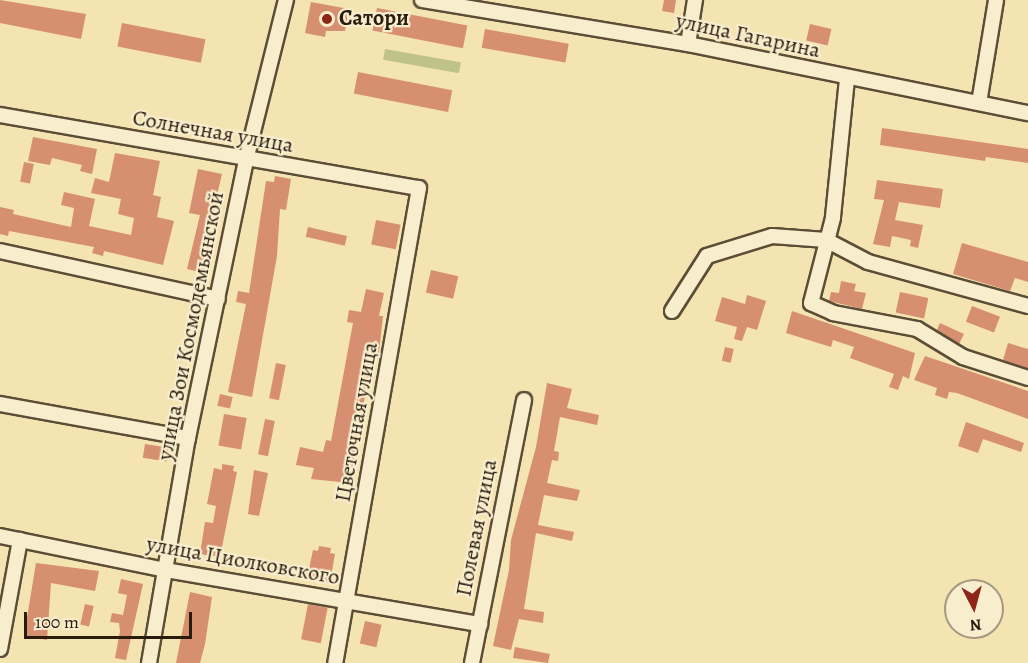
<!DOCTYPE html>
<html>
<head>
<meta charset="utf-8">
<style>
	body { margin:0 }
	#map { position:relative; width:1028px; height:663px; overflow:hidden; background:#f4e4b2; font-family:Alegreya,serif }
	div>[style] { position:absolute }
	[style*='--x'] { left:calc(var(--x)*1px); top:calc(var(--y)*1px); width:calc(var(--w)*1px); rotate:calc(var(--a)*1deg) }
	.green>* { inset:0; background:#bfc38a; transform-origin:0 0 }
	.building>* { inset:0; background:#d68f70; transform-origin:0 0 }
	.roads { filter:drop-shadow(2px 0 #5c4d37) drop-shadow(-2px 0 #5c4d37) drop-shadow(0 2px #5c4d37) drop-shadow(0 -2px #5c4d37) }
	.street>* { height:14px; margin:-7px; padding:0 7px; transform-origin:7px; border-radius:7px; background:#f8edcd }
	.dots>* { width:16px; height:16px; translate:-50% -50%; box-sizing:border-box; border:3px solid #f8edcd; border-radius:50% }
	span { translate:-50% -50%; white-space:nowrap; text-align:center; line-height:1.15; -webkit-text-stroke:4.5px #f8edcd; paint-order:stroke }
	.poi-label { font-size:22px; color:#291b0e; font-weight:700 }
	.left { translate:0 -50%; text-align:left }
	.street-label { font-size:22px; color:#291b0e }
	.north { position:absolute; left:944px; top:579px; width:60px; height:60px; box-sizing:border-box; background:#f8edcd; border:2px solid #a59981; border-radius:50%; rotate:174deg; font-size:16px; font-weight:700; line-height:24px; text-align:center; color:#291b0e }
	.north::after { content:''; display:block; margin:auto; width:21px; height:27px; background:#8f2418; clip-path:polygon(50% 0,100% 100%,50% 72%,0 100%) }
	.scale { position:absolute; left:24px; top:612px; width:168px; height:27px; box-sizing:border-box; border:3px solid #291b0e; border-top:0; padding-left:8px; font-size:18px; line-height:21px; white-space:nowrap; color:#291b0e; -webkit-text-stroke:4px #f8edcd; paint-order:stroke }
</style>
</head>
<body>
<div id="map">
	<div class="green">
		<div style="left:385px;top:49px;width:77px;height:11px;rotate:10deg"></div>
	</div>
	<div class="building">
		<div style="clip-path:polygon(0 0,86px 14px,81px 39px,0 23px)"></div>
		<div style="clip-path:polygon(664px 0,676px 0,674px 13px,662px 11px)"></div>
		<div style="clip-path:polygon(311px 2px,349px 9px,345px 31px,326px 31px,325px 37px,305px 33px)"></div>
		<div style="left:377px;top:8px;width:92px;height:23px;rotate:11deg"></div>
		<div style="left:122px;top:23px;width:85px;height:24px;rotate:11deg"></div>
		<div style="left:810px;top:24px;width:22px;height:17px;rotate:13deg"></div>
		<div style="left:485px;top:29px;width:85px;height:19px;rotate:10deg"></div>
		<div style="left:358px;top:72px;width:96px;height:22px;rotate:11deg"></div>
		<div style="clip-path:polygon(882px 128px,1028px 149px,1028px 163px,986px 157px,985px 161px,880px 145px)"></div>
		<div style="clip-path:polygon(33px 137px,97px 149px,92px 174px,80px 171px,82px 165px,52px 158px,50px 165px,28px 161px)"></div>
		<div style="clip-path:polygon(115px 153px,160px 161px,153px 195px,161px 197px,157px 217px,174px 221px,163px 265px,104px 251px,103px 256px,92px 253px,94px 247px,9px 231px,8px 236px,0 234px,0 207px,14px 210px,13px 214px,71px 227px,74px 208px,61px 205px,64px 192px,95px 199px,89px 226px,131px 235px,134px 218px,118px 214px,121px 199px,91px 193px,95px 178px,109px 182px)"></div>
		<div style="left:24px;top:162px;width:10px;height:20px;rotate:11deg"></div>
		<div style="clip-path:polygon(198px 169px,222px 174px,217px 195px,221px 196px,220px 204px,215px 203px,204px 273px,187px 269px,200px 215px,189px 213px)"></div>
		<div style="clip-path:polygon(275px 176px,291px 179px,286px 210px,280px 209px,277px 256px,252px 397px,228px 392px,246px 304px,236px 302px,238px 291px,249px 293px,266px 181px,274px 182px)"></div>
		<div style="clip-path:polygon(877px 180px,943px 189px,940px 208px,899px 202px,895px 220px,923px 225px,918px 248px,910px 246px,911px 240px,892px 236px,890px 247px,873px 244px,884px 200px,874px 199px)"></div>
		<div style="left:376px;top:220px;width:25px;height:25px;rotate:11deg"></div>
		<div style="left:308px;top:227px;width:40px;height:10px;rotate:13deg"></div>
		<div style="clip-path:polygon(962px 243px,1028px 262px,1028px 282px,1015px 278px,1010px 291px,953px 274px)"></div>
		<div style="left:431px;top:270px;width:28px;height:23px;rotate:13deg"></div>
		<div style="clip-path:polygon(841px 281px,856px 284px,854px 291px,866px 293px,862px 309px,829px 301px,831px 292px,839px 293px)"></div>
		<div style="clip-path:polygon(366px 289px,384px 293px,379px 316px,383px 316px,379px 353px,375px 352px,354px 446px,359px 447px,357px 455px,349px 483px,311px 479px,314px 468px,296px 465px,300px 447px,323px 452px,326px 440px,331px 441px,353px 323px,347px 322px,349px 310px,361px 312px)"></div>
		<div style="left:900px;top:292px;width:29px;height:21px;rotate:12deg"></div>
		<div style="clip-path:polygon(747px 295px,766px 301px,757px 330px,747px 327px,742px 341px,734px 339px,737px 327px,715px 321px,722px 297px,745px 304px)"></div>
		<div style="left:972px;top:306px;width:30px;height:17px;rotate:21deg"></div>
		<div style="clip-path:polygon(792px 311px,915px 353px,909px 379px,903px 376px,898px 390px,889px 387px,894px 374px,850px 358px,854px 347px,833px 340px,831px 347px,786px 333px)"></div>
		<div style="clip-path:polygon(940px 323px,964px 334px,959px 344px,937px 330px)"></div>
		<div style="clip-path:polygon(1008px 343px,1028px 349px,1028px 369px,1003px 360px)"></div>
		<div style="left:725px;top:347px;width:9px;height:14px;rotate:13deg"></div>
		<div style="clip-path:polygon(925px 356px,1028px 391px,1028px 419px,957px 393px,949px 392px,947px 399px,935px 395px,937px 388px,914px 380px)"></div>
		<div style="left:276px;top:363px;width:10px;height:36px;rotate:11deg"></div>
		<div style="clip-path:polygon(547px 383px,572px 389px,567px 408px,599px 415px,597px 425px,560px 417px,554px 451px,559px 452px,558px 461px,552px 460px,547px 483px,580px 490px,577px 501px,544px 495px,538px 525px,574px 532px,572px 541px,536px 533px,524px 609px,544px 612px,543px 623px,519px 619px,511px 650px,493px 646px,509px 570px,511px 540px,536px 447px)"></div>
		<div style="left:220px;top:394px;width:13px;height:12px;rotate:13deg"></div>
		<div style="left:224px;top:414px;width:23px;height:32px;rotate:10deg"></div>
		<div style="left:265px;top:419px;width:10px;height:36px;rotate:11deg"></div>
		<div style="clip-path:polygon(966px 422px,1024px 443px,1021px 452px,983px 439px,978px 453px,958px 446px)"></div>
		<div style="left:145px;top:444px;width:24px;height:14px;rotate:9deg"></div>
		<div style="clip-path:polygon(222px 464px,234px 466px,233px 471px,237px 472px,220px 557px,200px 554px,205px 522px,213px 523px,216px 506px,207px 504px,214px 468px,222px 470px)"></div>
		<div style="clip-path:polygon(254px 470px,268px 473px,259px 516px,248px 514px)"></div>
		<div style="clip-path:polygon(319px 546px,331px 548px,330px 553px,335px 554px,330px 582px,292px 576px,294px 566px,309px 569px,313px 550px,318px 551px)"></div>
		<div style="clip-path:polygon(36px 563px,99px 571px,95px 591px,51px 583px,47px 640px,24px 636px)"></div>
		<div style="clip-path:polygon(121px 579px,143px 584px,126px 660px,115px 658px,120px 631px,119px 623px,110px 622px,112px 613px,123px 615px,127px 595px,118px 593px)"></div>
		<div style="clip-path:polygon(190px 592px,212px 597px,205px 644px,200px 663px,176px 663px)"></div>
		<div style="left:85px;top:604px;width:9px;height:21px;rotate:13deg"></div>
		<div style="left:308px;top:604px;width:20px;height:36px;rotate:11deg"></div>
		<div style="left:365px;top:621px;width:17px;height:23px;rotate:13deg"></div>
		<div style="clip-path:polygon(515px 647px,550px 654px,548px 663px,513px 658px)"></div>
	</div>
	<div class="roads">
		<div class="street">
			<div style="--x:422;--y:0;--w:270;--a:9.4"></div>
			<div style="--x:688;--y:44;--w:347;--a:11.5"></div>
			<div style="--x:688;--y:44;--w:45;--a:-81"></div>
			<div style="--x:847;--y:79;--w:140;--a:95.8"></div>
			<div style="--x:833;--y:218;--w:88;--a:104.5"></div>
			<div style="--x:811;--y:303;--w:24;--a:24"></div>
			<div style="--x:833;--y:313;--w:86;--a:10.8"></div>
			<div style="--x:917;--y:329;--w:54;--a:31.3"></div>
			<div style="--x:963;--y:357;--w:68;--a:17.9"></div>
			<div style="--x:979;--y:103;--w:104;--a:-80.6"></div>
			<div style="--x:0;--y:115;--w:425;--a:9.9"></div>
			<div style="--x:419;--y:188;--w:482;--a:100"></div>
			<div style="--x:0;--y:251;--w:223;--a:12.4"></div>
			<div style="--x:672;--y:311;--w:65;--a:-57.5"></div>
			<div style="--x:707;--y:256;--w:68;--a:-17.1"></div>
			<div style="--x:772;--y:236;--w:54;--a:4.2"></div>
			<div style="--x:826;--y:240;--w:47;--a:27.6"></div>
			<div style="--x:868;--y:262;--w:166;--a:15.4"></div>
			<div style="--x:0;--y:404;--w:191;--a:10.3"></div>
			<div style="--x:0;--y:536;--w:169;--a:11.6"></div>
			<div style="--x:166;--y:570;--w:319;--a:9.8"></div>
			<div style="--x:0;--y:649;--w:111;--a:-79.6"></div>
			<div style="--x:149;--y:663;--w:228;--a:-80.2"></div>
			<div style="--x:188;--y:438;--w:284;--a:-78.2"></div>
			<div style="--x:246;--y:160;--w:165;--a:-76"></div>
			<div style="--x:472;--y:663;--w:268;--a:-78.8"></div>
		</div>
	</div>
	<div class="dots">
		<div style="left:327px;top:19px;background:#8f2418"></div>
	</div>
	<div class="poi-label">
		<span class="left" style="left:339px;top:19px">Сатори</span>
	</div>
	<div class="street-label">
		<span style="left:748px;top:36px;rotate:12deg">улица Гагарина</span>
		<span style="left:213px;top:132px;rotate:10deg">Солнечная улица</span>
		<span style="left:191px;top:326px;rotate:-79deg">улица Зои Космодемьянской</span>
		<span style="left:357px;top:422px;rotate:-80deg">Цветочная улица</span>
		<span style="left:477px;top:528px;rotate:-79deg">Полевая улица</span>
		<span style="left:243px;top:561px;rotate:10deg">улица Циолковского</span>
	</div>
	<div class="north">N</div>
	<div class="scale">100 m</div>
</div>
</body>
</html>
